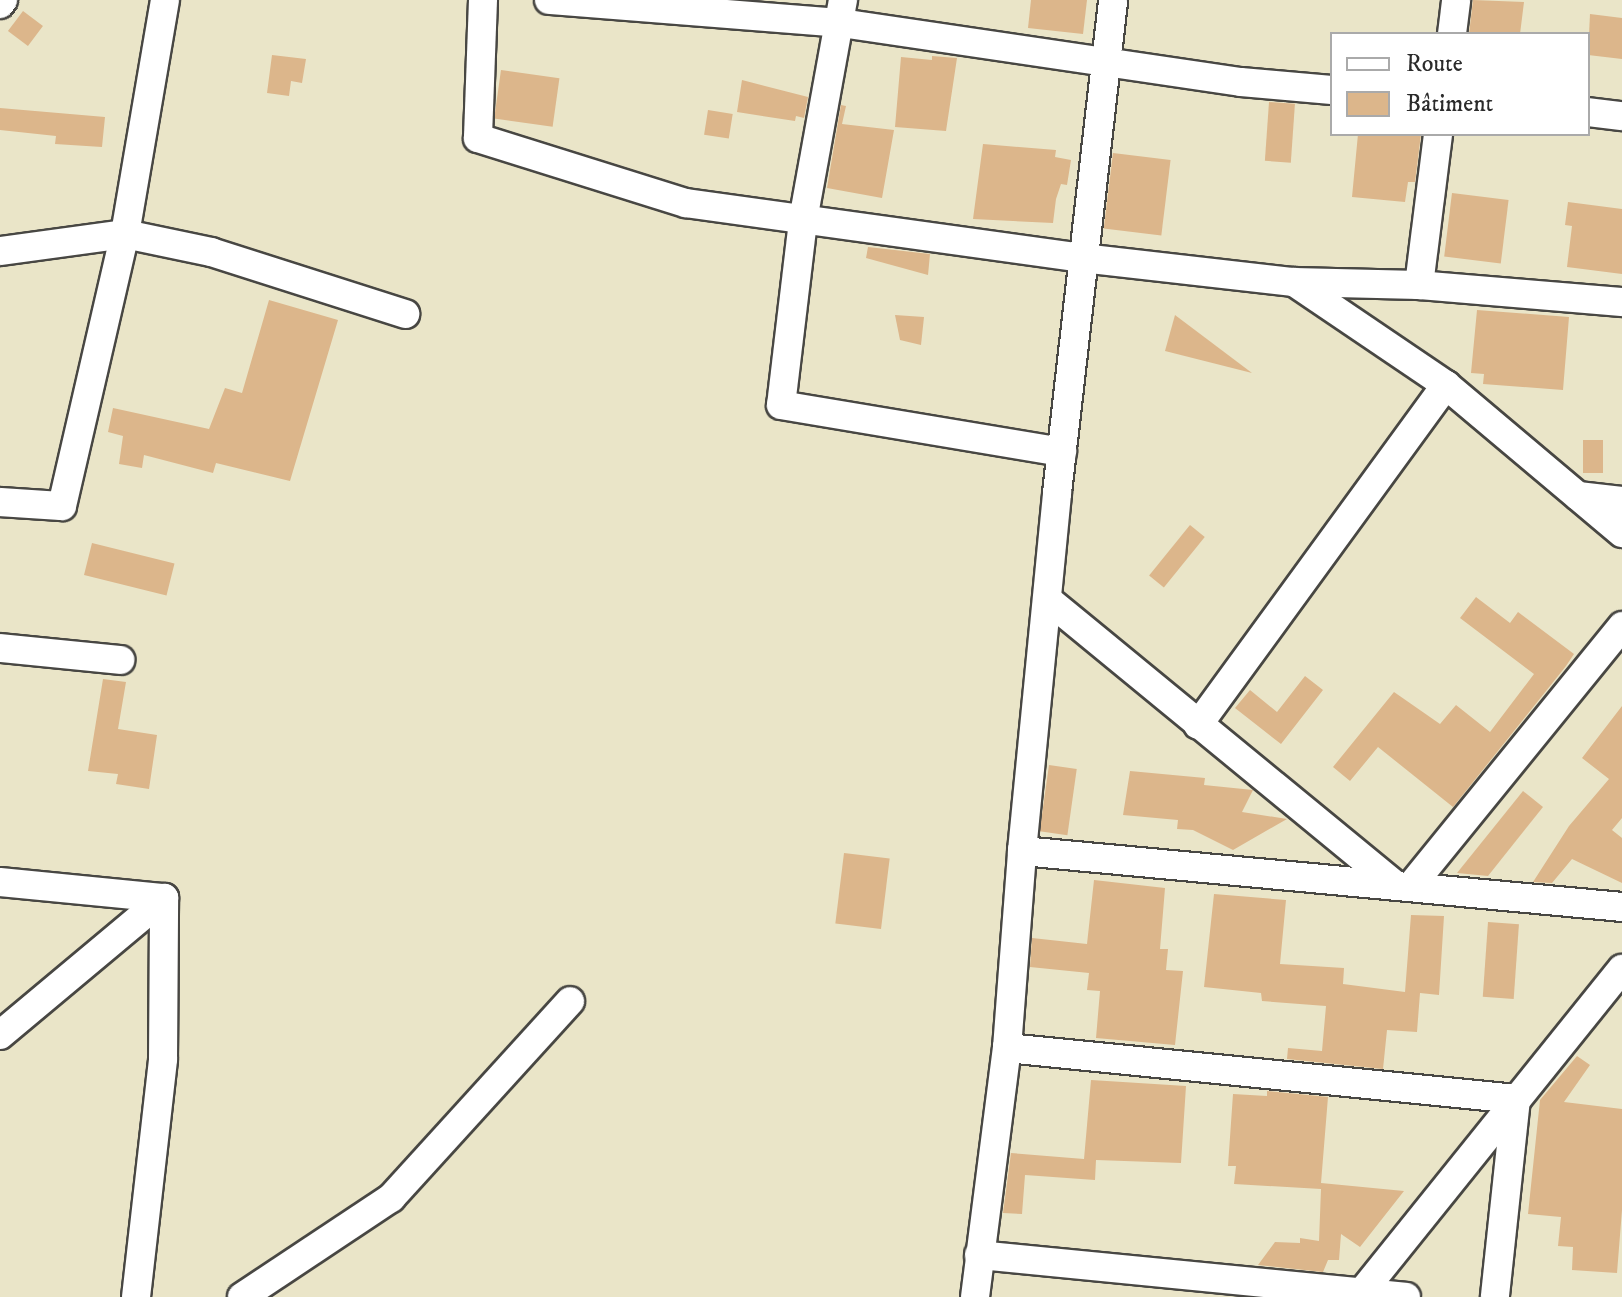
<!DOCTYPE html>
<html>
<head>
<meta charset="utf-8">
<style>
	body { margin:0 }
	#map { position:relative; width:1622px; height:1297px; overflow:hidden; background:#eae5c8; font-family:"IM FELL DW Pica",serif }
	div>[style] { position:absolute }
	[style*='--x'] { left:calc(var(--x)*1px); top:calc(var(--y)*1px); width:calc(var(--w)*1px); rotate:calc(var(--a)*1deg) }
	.building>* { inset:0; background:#dcb68b; transform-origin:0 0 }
	.roads { filter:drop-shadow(2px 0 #484743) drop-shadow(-2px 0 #484743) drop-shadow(0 2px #484743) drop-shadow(0 -2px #484743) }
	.street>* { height:28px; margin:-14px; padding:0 14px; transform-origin:14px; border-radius:14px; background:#fff }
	span { translate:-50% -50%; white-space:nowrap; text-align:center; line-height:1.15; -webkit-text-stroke:7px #fff; paint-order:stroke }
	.legend { position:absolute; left:1330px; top:32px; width:260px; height:104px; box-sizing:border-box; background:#fff; border:2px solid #aaa; margin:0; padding:10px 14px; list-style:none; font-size:24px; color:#2b2b2b }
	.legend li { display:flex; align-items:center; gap:16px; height:40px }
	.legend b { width:40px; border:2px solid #aaa }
</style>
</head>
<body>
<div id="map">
	<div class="building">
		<div style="clip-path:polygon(1031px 0,1087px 0,1083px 34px,1028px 28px)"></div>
		<div style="clip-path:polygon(1473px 0,1524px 2px,1520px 34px,1469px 34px)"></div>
		<div style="left:23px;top:11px;width:25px;height:25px;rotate:37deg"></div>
		<div style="clip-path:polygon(1590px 14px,1622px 18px,1622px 59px,1588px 55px)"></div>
		<div style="clip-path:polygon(272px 55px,306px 59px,302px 83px,291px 81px,289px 96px,267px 93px)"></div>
		<div style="clip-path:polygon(932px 56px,957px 58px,946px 131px,895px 127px,901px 57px,932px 60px)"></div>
		<div style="left:501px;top:70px;width:59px;height:49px;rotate:8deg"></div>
		<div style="clip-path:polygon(742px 80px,808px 97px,804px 118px,796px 116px,795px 121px,737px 112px)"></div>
		<div style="left:1269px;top:102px;width:26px;height:59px;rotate:4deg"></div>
		<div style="clip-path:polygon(841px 105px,846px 106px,842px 124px,894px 130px,882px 198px,827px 188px)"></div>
		<div style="clip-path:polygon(0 108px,105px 117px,102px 147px,55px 144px,56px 136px,0 130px)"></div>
		<div style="left:708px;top:110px;width:25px;height:25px;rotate:9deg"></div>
		<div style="clip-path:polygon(1358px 134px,1421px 134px,1415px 182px,1408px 182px,1405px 202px,1352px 197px)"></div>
		<div style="clip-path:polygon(983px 144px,1056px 150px,1055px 157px,1071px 160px,1067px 185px,1061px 184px,1056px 199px,1053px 223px,973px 219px)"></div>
		<div style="left:1113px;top:153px;width:58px;height:76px;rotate:7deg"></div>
		<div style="left:1452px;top:193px;width:57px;height:64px;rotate:7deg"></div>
		<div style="clip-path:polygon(1568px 202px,1622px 209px,1622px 274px,1567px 267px,1572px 226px,1565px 225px)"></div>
		<div style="clip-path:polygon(868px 247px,930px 254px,928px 275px,866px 258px)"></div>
		<div style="clip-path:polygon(269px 300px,338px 320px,290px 481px,216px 463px,213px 473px,144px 455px,142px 468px,119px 464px,123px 436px,108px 432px,113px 408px,209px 429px,225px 388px,242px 393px)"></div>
		<div style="clip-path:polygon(1477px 310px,1569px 317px,1563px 390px,1483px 384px,1484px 374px,1471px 373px)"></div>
		<div style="clip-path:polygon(895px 315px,924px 317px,921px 345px,900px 340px)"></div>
		<div style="clip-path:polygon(1175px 315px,1252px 373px,1165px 351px)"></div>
		<div style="left:1583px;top:440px;width:20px;height:33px"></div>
		<div style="left:1190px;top:525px;width:19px;height:65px;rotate:39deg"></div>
		<div style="left:92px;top:543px;width:85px;height:33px;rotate:14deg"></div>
		<div style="clip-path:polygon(1476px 597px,1510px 623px,1518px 612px,1574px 654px,1566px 666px,1453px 807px,1378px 747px,1350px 781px,1333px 767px,1394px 692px,1440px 724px,1456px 705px,1490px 732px,1534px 674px,1460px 618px)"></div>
		<div style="clip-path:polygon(1305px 676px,1323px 690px,1281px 744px,1235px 708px,1250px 690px,1277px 712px)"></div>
		<div style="clip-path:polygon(103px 679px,126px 682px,118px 729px,157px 735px,149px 789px,116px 784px,118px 774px,88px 771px)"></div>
		<div style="clip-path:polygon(1622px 706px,1622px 818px,1612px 830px,1622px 838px,1622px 883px,1572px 859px,1552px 883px,1533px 882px,1569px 826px,1609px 779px,1582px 758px)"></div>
		<div style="left:1049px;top:765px;width:28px;height:67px;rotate:8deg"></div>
		<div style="clip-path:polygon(1130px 771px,1205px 778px,1204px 785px,1253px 790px,1242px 812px,1287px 819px,1233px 850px,1193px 830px,1177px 829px,1178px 820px,1123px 815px)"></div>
		<div style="clip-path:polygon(1523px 791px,1543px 807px,1488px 876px,1457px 873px)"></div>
		<div style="left:844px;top:853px;width:46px;height:71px;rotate:7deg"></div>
		<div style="clip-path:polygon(1094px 880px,1165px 888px,1160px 949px,1168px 949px,1166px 970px,1183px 971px,1175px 1045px,1096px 1038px,1100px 991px,1087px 990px,1089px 973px,1030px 967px,1032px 938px,1087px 944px)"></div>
		<div style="clip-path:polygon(1214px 894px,1286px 900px,1280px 964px,1344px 968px,1343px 984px,1405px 992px,1411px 915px,1444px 916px,1439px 995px,1420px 993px,1417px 1032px,1387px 1030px,1383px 1069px,1287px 1059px,1288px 1048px,1322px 1051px,1326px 1006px,1262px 1001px,1261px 993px,1204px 987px)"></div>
		<div style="left:1488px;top:922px;width:31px;height:75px;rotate:4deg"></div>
		<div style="clip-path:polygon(1577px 1056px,1590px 1065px,1564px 1102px,1622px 1109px,1622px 1210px,1617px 1273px,1572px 1270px,1573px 1247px,1558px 1246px,1561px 1217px,1528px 1214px,1540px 1100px)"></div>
		<div style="clip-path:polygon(1091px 1080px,1186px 1086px,1181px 1163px,1096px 1160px,1095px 1180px,1025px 1175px,1022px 1214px,1003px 1213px,1011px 1153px,1084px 1159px)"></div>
		<div style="clip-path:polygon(1267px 1091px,1328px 1097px,1321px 1183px,1404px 1191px,1360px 1247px,1341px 1234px,1339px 1260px,1328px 1260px,1323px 1272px,1258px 1265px,1275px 1242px,1300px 1243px,1300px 1238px,1319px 1241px,1321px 1189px,1234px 1184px,1236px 1166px,1228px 1166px,1233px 1094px,1267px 1096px)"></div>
	</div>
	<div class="roads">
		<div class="street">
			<div style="--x:483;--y:0;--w:138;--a:92.1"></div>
			<div style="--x:478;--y:138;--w:218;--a:17.4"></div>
			<div style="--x:686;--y:203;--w:400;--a:7.9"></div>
			<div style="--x:1082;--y:258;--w:213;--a:6.5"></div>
			<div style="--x:1294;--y:282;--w:125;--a:1.4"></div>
			<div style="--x:1419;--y:285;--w:204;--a:4.8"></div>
			<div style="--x:549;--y:0;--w:293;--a:4.5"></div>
			<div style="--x:841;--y:23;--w:404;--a:8.4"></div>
			<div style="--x:1241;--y:82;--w:91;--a:5"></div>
			<div style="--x:843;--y:0;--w:225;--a:100.3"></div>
			<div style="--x:803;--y:221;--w:185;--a:96.8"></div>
			<div style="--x:781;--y:405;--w:285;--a:9.5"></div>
			<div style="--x:0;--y:4;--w:5;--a:-53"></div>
			<div style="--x:1452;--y:34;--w:34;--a:-83"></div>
			<div style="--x:1588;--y:112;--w:34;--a:7"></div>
			<div style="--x:0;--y:251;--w:126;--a:-7.7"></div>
			<div style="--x:125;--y:234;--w:237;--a:-80.3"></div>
			<div style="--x:1294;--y:282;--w:184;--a:34.1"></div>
			<div style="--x:1446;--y:385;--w:230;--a:40.1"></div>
			<div style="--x:1419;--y:285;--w:152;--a:-82.8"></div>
			<div style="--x:1578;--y:496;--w:44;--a:6.5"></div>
			<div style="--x:0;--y:502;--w:62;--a:3.7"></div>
			<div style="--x:62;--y:506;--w:279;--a:-77"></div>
			<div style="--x:125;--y:234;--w:88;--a:11.8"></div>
			<div style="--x:211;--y:252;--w:204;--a:17.7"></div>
			<div style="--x:1047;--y:599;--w:450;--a:39.4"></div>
			<div style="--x:0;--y:648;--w:121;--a:5.7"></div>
			<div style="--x:1198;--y:725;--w:421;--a:-53.9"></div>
			<div style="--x:1022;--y:851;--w:603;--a:5.33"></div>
			<div style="--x:0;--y:882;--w:165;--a:5.6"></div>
			<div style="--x:1411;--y:886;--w:335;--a:-50.9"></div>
			<div style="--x:0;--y:1035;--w:214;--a:-39.9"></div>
			<div style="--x:1007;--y:1048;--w:512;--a:5.72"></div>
			<div style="--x:1516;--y:1099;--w:199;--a:96.1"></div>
			<div style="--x:979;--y:1255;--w:429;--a:5.6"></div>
			<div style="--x:136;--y:1297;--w:240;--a:-83.5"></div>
			<div style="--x:163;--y:1059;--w:161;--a:-89.6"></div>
			<div style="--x:242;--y:1297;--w:179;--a:-33.6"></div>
			<div style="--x:391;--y:1198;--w:266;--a:-47.7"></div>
			<div style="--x:975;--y:1297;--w:251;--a:-82.7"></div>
			<div style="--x:1007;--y:1048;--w:198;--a:-85.6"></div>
			<div style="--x:1022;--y:851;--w:360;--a:-84.4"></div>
			<div style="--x:1057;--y:493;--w:496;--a:-83.5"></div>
			<div style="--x:1358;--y:1297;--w:421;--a:-51.2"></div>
		</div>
	</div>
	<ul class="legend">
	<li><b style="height:10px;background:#fff"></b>Route</li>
	<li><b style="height:22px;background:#dcb68b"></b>Bâtiment</li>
	</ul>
</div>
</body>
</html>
